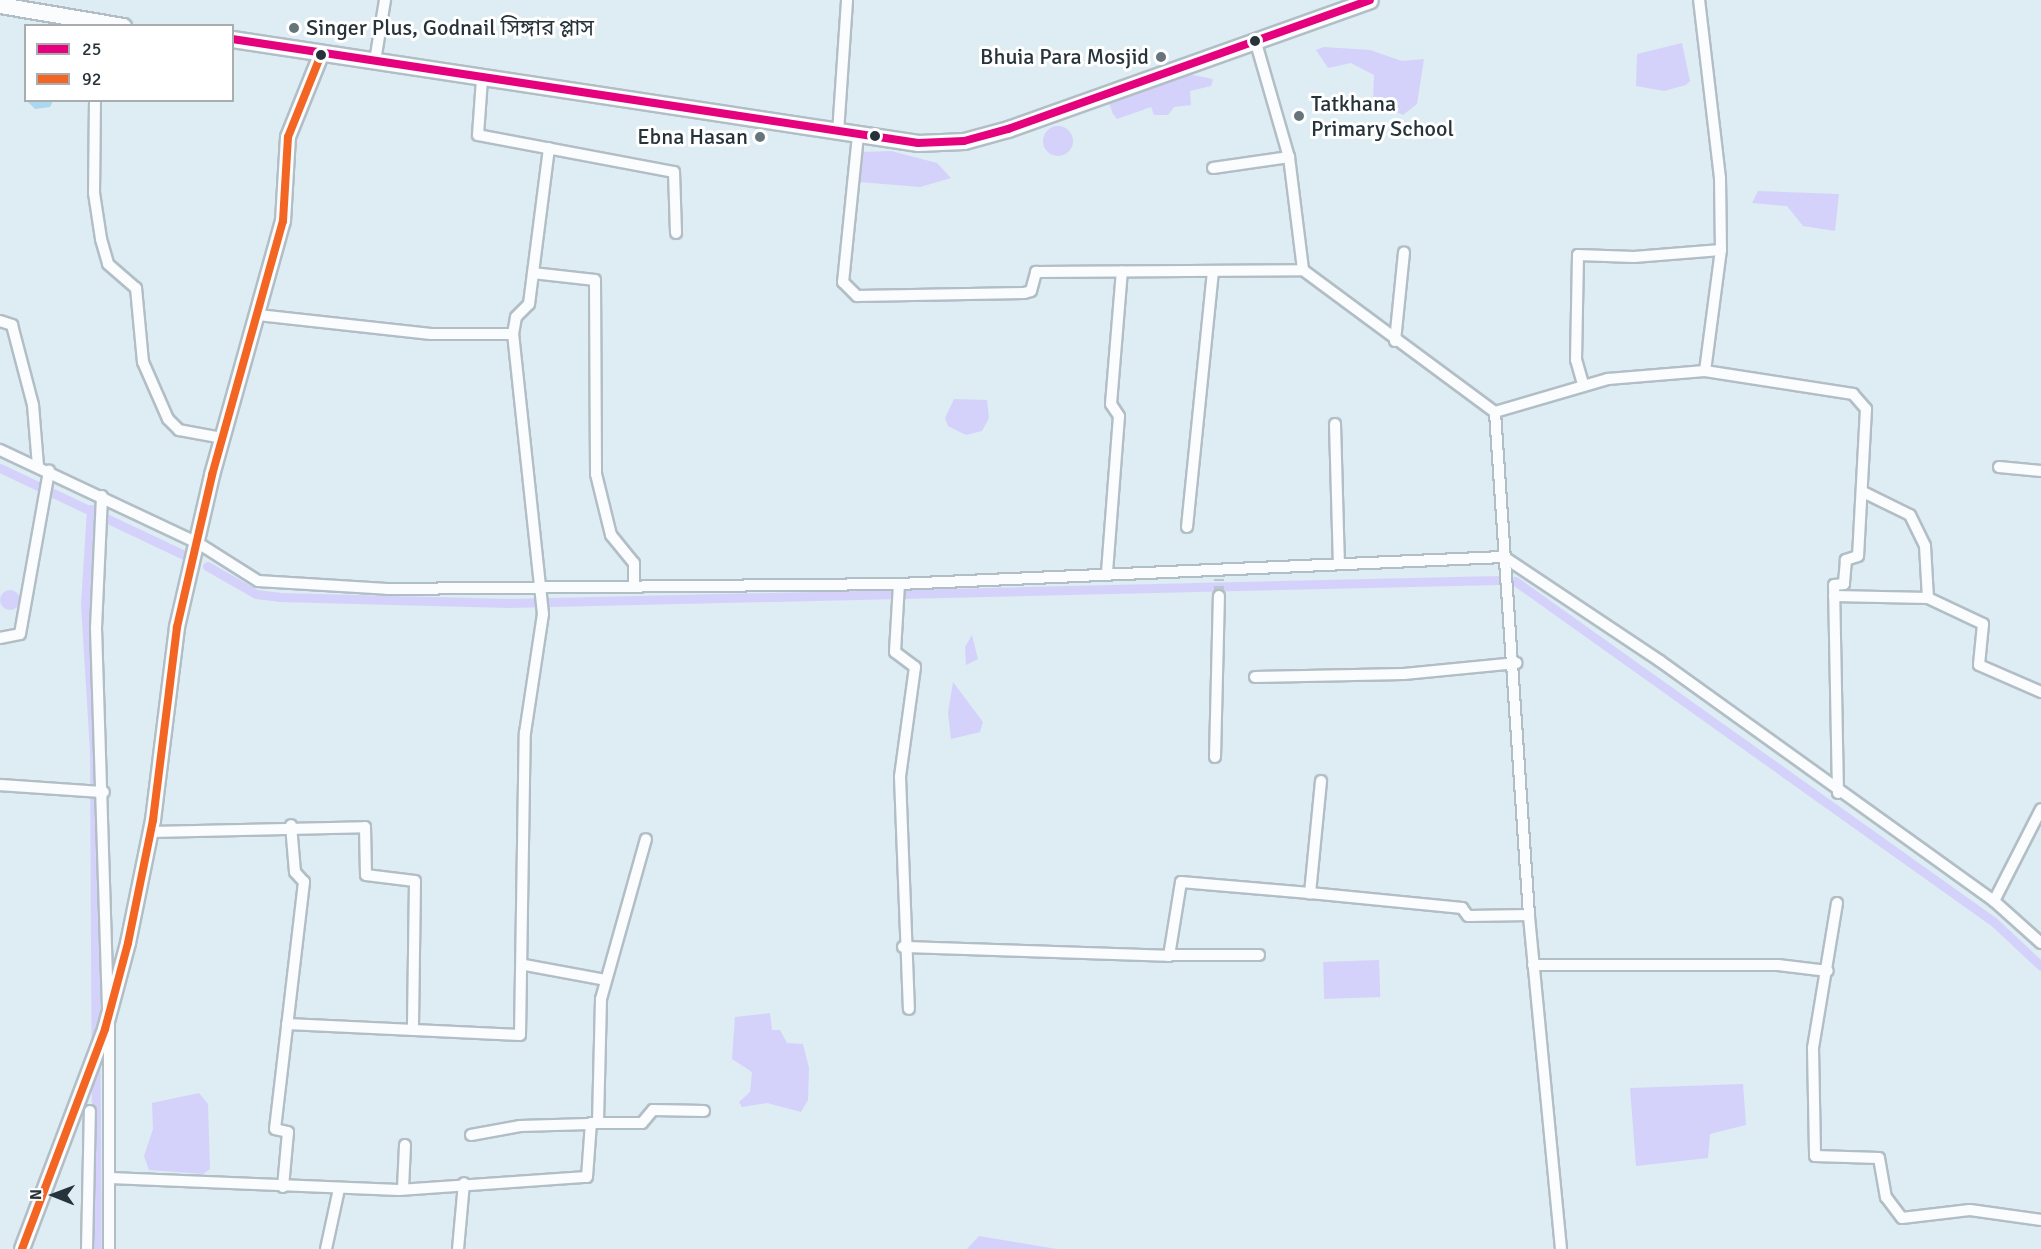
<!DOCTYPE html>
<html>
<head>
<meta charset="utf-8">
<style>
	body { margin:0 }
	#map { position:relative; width:2041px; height:1249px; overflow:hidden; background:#deecf4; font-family:Signika,"Noto Sans Bengali",sans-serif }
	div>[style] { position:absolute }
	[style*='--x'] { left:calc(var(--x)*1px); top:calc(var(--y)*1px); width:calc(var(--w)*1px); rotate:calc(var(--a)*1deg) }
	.green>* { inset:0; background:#abd8ee }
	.water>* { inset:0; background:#d4d2fa; transform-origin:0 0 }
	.round { border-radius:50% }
	.canal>* { height:9px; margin:-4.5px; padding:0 4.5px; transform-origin:4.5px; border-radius:4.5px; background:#d4d2fa }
	.street-tunnel>* { height:10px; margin-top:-5px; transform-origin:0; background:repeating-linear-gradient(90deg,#b9c7cf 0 10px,transparent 0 15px) }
	.roads { filter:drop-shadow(2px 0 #b2bec5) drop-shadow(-2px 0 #b2bec5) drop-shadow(0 2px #b2bec5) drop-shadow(0 -2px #b2bec5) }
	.street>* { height:10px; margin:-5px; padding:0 5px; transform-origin:5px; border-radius:5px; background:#fafcfd }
	.secondary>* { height:14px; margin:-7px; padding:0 7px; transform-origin:7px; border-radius:7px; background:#fafcfd }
	.primary>* { height:15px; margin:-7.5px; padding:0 7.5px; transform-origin:7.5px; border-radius:7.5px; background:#fafcfd }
	.bus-1>* { height:8px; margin:-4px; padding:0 4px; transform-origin:4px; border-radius:4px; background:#e5007d }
	.bus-2>* { height:8px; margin:-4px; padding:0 4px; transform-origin:4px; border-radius:4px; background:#f26522 }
	.dots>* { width:16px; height:16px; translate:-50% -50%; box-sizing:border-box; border:3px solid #fff; border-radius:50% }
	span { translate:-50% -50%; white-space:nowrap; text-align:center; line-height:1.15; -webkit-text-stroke:6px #fff; paint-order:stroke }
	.poi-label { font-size:22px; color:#26333a }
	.left { translate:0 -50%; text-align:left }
	.right { translate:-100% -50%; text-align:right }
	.legend { position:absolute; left:24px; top:24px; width:210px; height:78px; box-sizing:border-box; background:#fff; border:2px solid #a8adb0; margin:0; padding:8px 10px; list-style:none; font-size:18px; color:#26333a }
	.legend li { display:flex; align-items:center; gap:12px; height:30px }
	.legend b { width:30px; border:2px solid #a8adb0 }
	.north { position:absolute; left:24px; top:1165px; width:60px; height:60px; -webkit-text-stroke:4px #fff; paint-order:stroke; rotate:271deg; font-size:16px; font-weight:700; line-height:24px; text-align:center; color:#26333a }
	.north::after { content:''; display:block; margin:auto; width:21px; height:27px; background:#26333a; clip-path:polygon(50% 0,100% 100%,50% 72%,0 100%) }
</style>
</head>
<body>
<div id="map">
	<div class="green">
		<div style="clip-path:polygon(27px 101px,53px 101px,50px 107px,35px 109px)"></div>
	</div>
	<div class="water">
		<div style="clip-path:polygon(1682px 43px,1690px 81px,1686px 85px,1664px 91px,1636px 86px,1637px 54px)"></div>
		<div style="clip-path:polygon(1324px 47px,1370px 50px,1402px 61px,1424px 59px,1417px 104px,1403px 115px,1373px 101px,1374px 75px,1351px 63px,1328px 68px,1316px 50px)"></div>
		<div style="clip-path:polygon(1183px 73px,1213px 79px,1211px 86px,1190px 91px,1191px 105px,1174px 107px,1168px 115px,1154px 115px,1151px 107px,1117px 119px,1113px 114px,1109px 103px,1117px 92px)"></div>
		<div class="round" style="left:1043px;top:126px;width:30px;height:30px"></div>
		<div style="clip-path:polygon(891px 151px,937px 163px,951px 178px,920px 187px,859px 182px,863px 152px)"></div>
		<div style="clip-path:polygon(1758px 191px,1839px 194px,1835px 231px,1803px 226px,1787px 206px,1752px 203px)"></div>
		<div style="clip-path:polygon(954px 399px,987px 400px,989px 418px,982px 431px,966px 435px,948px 426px,945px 418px)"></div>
		<div class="round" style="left:0;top:590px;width:20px;height:20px"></div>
		<div style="clip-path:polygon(972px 635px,978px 659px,966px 665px,965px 647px)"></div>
		<div style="clip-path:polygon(953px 682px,983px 722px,980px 732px,951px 739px,948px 713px)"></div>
		<div style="left:1379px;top:960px;width:37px;height:56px;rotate:88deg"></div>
		<div style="clip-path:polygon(770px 1013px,772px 1030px,780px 1030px,787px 1043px,803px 1044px,809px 1068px,808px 1100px,801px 1112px,767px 1103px,742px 1107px,739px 1102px,750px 1092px,752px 1072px,732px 1059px,735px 1017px)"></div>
		<div style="clip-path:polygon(1743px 1084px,1746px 1125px,1710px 1134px,1708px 1158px,1636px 1166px,1630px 1088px)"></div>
		<div style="clip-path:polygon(199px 1093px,208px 1104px,210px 1169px,203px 1174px,149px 1170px,144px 1156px,153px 1129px,152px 1103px)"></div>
		<div style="clip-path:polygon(979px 1236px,1057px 1249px,967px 1249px)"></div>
	</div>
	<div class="canal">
		<div style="--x:0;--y:468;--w:208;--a:25.3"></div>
		<div style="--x:91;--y:509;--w:95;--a:93.6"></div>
		<div style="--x:85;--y:604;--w:147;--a:86.5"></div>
		<div style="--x:94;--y:751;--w:498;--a:89.7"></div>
		<div style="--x:207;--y:566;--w:56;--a:29.7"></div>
		<div style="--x:256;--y:594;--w:23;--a:7"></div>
		<div style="--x:279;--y:597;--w:230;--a:1.5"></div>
		<div style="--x:509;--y:603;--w:990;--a:-1.33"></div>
		<div style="--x:1515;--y:581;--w:588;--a:35.45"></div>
		<div style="--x:1994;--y:922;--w:64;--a:43.1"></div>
	</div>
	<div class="street-tunnel">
		<div style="--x:1219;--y:596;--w:17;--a:-90"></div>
	</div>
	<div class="roads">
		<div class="street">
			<div style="--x:1256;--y:43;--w:119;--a:73.9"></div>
			<div style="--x:1289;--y:157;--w:114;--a:82.9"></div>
			<div style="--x:1303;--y:270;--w:239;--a:36.5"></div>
			<div style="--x:375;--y:61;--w:62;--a:-80.7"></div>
			<div style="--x:482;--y:79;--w:56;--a:94.1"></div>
			<div style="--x:478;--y:135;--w:199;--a:10.7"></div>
			<div style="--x:674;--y:172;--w:61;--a:88.1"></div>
			<div style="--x:95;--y:100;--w:93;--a:90.6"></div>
			<div style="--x:94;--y:193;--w:47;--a:81.3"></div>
			<div style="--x:101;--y:239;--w:26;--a:74"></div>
			<div style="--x:108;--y:264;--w:37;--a:41"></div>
			<div style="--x:136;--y:288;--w:74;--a:84.6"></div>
			<div style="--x:143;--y:362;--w:62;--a:66.3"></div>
			<div style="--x:168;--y:419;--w:16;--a:45"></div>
			<div style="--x:179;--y:430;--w:44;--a:10.5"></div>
			<div style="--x:838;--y:133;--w:133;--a:-86.1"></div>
			<div style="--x:858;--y:135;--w:148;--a:95.8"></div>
			<div style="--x:843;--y:282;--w:20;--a:45"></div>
			<div style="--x:857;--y:296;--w:167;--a:-1"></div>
			<div style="--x:1024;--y:293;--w:7;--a:-16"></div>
			<div style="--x:1031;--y:291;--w:20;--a:-75"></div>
			<div style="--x:1036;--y:272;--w:267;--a:-0.4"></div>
			<div style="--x:1213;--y:168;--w:77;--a:-8.2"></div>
			<div style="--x:533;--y:273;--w:62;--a:6.4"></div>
			<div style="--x:595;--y:280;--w:194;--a:89.7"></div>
			<div style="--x:596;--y:474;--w:63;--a:76.2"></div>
			<div style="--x:611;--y:535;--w:36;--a:51"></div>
			<div style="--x:634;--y:563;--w:22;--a:90"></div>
			<div style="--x:258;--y:315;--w:174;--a:6.3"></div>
			<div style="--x:431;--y:334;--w:82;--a:0"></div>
			<div style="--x:0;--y:321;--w:13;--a:18"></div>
			<div style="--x:12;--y:325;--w:83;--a:75.3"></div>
			<div style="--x:33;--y:405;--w:61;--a:85.3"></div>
			<div style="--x:1395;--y:341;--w:89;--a:-84.2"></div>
			<div style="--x:1705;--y:371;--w:150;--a:8.8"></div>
			<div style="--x:1853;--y:394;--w:20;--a:49"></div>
			<div style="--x:1866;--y:409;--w:147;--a:93.1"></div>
			<div style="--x:1858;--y:556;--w:13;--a:162"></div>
			<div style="--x:1846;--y:560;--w:24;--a:95"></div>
			<div style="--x:1844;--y:584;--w:10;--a:174"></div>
			<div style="--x:1834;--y:585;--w:208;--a:88.9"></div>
			<div style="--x:1583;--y:384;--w:25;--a:-106"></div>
			<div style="--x:1576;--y:360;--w:105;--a:-88.9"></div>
			<div style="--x:1578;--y:255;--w:56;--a:2"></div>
			<div style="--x:1634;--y:257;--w:87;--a:-4.6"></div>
			<div style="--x:1335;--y:424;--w:140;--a:88.4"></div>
			<div style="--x:0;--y:450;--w:219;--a:25.2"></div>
			<div style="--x:198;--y:543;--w:71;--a:32.3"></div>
			<div style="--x:258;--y:581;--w:129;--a:3.5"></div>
			<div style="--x:387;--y:589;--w:512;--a:-0.56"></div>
			<div style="--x:899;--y:584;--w:606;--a:-2.56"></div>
			<div style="--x:1504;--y:557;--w:187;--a:33.7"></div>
			<div style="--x:1660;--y:661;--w:411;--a:35.7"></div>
			<div style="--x:1994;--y:901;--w:63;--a:41.8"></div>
			<div style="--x:1999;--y:467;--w:42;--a:5.4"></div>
			<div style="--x:1863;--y:492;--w:52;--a:26.1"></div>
			<div style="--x:1910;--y:515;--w:34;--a:64"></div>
			<div style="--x:1925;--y:546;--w:52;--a:86.7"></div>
			<div style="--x:102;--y:496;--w:132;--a:92.6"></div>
			<div style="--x:96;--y:628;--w:381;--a:88.2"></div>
			<div style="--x:1187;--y:527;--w:256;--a:-84.2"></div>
			<div style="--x:1107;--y:572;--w:156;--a:-85.6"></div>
			<div style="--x:1119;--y:416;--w:14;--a:-124"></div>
			<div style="--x:1111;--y:404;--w:133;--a:-85.3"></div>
			<div style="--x:899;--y:584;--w:68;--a:93.4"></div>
			<div style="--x:895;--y:652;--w:25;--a:37"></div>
			<div style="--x:915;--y:667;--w:111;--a:97.8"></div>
			<div style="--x:900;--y:777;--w:232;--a:87.8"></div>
			<div style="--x:1834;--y:596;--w:94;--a:1.2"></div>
			<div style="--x:1928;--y:598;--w:61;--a:25.3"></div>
			<div style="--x:1983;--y:624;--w:41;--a:95.6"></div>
			<div style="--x:1979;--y:665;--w:68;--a:23.5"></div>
			<div style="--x:0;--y:638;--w:20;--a:-11"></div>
			<div style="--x:20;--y:634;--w:166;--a:-79.9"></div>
			<div style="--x:1255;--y:677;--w:149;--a:-1.2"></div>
			<div style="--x:1404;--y:674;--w:113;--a:-5.6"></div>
			<div style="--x:1215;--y:757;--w:161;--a:-88.6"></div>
			<div style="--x:1321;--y:781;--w:113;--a:95.6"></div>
			<div style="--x:1310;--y:893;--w:153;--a:5.6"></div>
			<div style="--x:1462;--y:908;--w:10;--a:53"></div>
			<div style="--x:1468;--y:916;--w:61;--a:-0.9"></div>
			<div style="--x:0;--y:785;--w:104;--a:3.9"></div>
			<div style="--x:151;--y:832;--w:214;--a:-1.3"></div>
			<div style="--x:365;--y:827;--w:48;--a:88.8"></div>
			<div style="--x:366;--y:875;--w:49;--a:7"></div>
			<div style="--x:415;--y:881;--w:149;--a:90.8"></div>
			<div style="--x:1994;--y:901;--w:103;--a:-62.9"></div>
			<div style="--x:1837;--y:903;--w:147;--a:99.4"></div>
			<div style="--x:1813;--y:1048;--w:108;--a:88.9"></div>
			<div style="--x:1815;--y:1156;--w:64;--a:1.8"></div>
			<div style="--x:1879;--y:1158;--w:40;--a:80"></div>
			<div style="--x:1886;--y:1197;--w:26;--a:53"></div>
			<div style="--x:1902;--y:1218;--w:68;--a:-6.7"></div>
			<div style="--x:1970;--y:1210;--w:72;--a:8"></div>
			<div style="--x:903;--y:947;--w:266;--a:1.9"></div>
			<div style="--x:1169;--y:956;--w:75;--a:-80.8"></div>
			<div style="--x:1181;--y:882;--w:129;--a:4.9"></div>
			<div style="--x:1173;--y:955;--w:86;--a:0"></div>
			<div style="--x:525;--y:965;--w:82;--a:10.5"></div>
			<div style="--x:1533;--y:965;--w:245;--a:0"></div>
			<div style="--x:1778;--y:965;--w:50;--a:6.8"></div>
			<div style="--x:287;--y:1024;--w:233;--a:2.7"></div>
			<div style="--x:520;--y:1035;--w:302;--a:-89.1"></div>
			<div style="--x:525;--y:733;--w:120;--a:-81.4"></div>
			<div style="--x:543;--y:614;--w:282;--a:-96.1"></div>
			<div style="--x:513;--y:334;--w:17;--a:-80"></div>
			<div style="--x:516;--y:317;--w:18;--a:-45"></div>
			<div style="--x:529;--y:304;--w:157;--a:-82.7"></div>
			<div style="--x:598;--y:1122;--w:123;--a:-88.6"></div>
			<div style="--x:601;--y:999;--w:166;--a:-74.3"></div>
			<div style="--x:471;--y:1135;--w:50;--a:-10.4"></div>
			<div style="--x:520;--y:1126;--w:69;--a:-1.7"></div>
			<div style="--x:110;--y:1178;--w:289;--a:2.4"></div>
			<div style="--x:399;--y:1190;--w:188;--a:-4"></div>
			<div style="--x:587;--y:1177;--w:54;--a:-85.8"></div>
			<div style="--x:591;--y:1123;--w:51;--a:0"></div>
			<div style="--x:642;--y:1123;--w:17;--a:-50"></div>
			<div style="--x:653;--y:1110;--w:51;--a:1.1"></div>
			<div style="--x:283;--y:1187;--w:55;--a:-84.8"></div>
			<div style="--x:288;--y:1132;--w:13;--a:-167"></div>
			<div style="--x:275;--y:1129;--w:249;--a:-83.3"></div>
			<div style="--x:304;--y:882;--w:13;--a:-132"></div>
			<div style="--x:295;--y:872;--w:47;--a:-94.9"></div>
			<div style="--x:403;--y:1188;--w:43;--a:-87.3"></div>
			<div style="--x:87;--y:1249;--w:138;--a:-88.8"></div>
			<div style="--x:109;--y:1249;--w:225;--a:-90"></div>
			<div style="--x:326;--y:1249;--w:61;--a:-77.8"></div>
			<div style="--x:458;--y:1249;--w:66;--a:-84.8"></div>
			<div style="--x:1561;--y:1249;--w:336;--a:-95.5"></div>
			<div style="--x:1529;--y:915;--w:504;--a:-93.87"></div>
			<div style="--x:1495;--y:412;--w:118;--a:-16.3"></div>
			<div style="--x:1608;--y:379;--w:97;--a:-4.7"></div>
			<div style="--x:1705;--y:371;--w:122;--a:-82.5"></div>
			<div style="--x:1721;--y:250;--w:72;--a:-90.8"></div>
			<div style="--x:1720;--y:178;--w:179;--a:-96.7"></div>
		</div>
		<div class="secondary">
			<div style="--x:22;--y:1249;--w:235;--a:-69.3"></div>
			<div style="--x:105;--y:1029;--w:89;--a:-75"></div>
			<div style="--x:128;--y:943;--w:126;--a:-78.5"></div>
			<div style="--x:153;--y:820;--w:194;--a:-82.9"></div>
			<div style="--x:177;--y:627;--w:156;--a:-77"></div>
			<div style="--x:212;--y:475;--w:264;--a:-74.4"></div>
			<div style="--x:283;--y:221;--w:84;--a:-86.6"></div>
			<div style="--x:288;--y:137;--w:88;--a:-68.1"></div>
		</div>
		<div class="primary">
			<div style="--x:0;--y:5;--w:125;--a:9.7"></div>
			<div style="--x:232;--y:39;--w:694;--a:8.62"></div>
			<div style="--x:918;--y:143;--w:46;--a:-2.5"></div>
			<div style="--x:964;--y:141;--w:46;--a:-15.3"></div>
			<div style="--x:1008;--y:129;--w:384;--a:-19.6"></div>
		</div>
	</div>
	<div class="bus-1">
		<div style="--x:232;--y:39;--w:694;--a:8.62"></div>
		<div style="--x:918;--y:143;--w:46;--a:-2.5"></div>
		<div style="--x:964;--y:141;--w:46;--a:-15.3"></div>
		<div style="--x:1008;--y:129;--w:384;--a:-19.6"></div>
	</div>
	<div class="bus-2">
		<div style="--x:22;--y:1249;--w:235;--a:-69.3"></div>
		<div style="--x:105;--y:1029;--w:89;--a:-75"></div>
		<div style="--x:128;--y:943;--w:126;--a:-78.5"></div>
		<div style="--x:153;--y:820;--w:194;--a:-82.9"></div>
		<div style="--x:177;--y:627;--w:156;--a:-77"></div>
		<div style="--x:212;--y:475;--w:264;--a:-74.4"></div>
		<div style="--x:283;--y:221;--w:84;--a:-86.6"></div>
		<div style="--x:288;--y:137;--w:88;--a:-68.1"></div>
	</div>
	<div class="dots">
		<div style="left:294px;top:28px;background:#66747b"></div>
		<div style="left:1255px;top:41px;background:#26333a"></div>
		<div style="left:321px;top:55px;background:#26333a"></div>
		<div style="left:1161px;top:57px;background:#66747b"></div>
		<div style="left:1299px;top:116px;background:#66747b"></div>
		<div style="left:875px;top:136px;background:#26333a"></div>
		<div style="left:760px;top:137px;background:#66747b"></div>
	</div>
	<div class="poi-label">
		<span class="left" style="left:306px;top:28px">Singer Plus, Godnail সিঙ্গার প্লাস</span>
		<span class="right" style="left:1149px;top:57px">Bhuia Para Mosjid</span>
		<span class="left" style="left:1311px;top:116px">Tatkhana<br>Primary School</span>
		<span class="right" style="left:748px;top:137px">Ebna Hasan</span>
	</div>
	<ul class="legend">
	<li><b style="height:8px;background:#e5007d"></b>25</li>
	<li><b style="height:8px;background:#f26522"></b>92</li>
	</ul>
	<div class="north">N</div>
</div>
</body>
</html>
